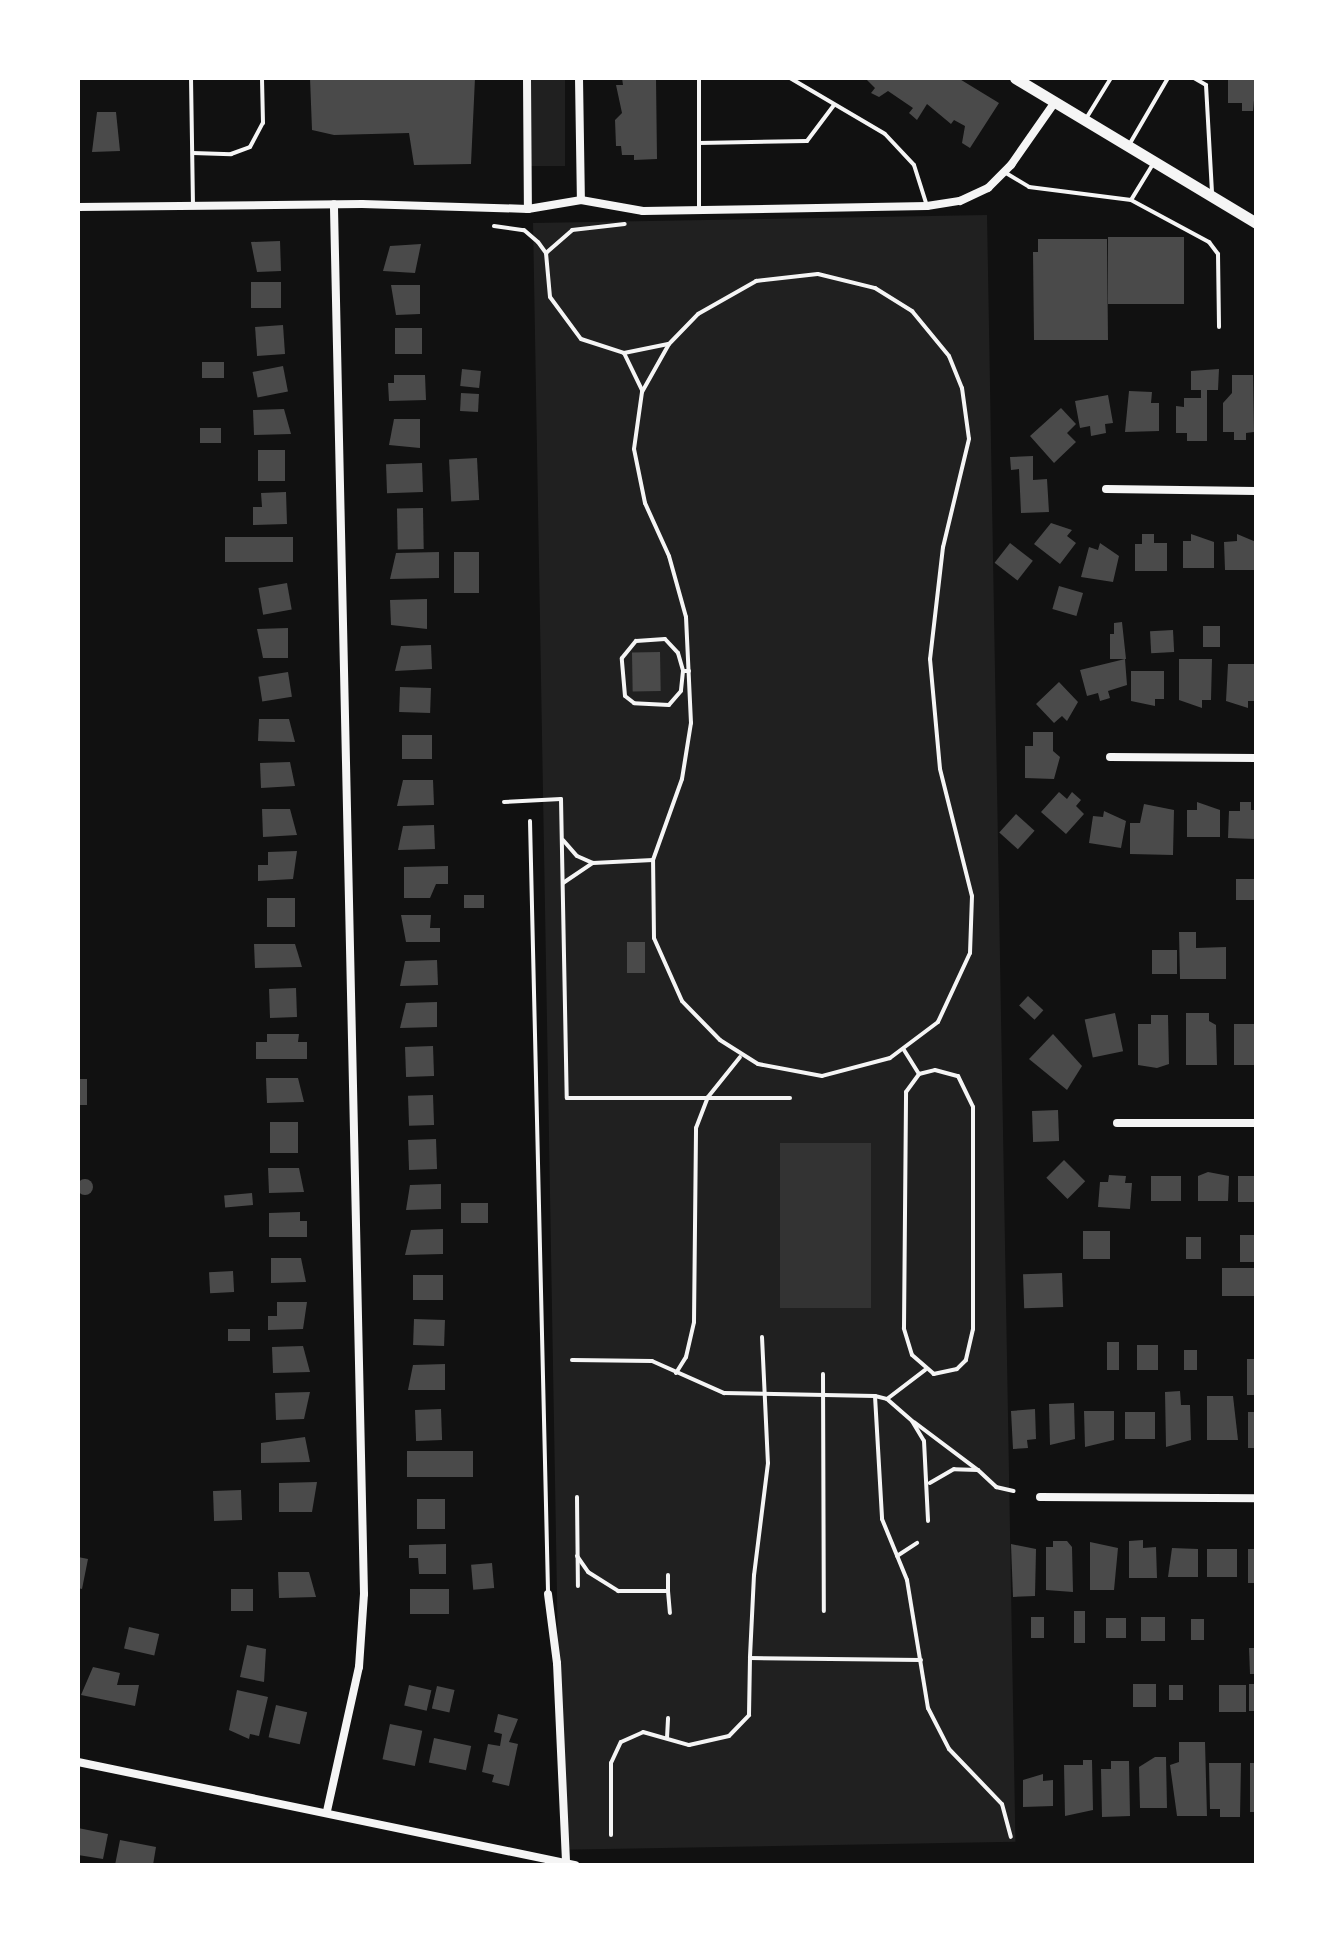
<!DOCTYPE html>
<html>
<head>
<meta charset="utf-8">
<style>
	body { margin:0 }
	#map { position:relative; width:1334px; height:1943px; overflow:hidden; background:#111; font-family:"Source Sans 3",sans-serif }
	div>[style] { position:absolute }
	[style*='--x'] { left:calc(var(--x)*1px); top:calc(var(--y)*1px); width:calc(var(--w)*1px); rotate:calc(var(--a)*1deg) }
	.green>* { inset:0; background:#202020; transform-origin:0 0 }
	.water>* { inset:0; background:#333; transform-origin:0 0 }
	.building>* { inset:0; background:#4a4a4a; transform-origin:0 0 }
	.round { border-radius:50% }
	.path>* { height:4px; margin:-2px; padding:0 2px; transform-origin:2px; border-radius:2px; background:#f5f5f5 }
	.service>* { height:4px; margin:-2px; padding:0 2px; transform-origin:2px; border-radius:2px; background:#f5f5f5 }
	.minor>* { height:8px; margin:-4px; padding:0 4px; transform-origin:4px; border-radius:4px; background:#f5f5f5 }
	.tertiary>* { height:11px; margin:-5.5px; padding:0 5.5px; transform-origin:5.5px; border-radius:5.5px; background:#f5f5f5 }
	span { translate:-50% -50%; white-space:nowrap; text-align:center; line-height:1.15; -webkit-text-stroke:8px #fff; paint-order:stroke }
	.frame { position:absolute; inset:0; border:80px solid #fff; pointer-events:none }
</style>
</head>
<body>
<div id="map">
	<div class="green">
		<div style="left:531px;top:78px;width:34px;height:88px"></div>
		<div style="left:987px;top:215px;width:1627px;height:454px;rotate:89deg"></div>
	</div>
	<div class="water">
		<div style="left:780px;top:1143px;width:91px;height:165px"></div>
	</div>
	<div class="building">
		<div style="clip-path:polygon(310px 78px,475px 78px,471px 164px,414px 165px,409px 133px,334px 135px,312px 130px)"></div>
		<div style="clip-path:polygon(622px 78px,656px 78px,657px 159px,634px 160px,634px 155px,622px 155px,621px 146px,616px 146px,615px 120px,622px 113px,616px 85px,623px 85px)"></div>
		<div style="clip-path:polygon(865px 78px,958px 78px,999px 103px,970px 148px,962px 143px,965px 126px,954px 120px,951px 124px,927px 104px,917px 120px,909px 113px,913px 108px,888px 91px,879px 97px,871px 93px,875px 88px)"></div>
		<div style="clip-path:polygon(1228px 78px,1256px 78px,1253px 111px,1242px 111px,1242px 103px,1228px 103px)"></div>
		<div style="clip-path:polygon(97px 112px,116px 112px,120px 151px,92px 152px)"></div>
		<div style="left:1184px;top:237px;width:67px;height:76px;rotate:90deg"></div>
		<div style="clip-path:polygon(1038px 239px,1107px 239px,1108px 340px,1034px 340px,1033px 252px,1038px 252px)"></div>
		<div style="clip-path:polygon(280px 241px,281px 271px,257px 272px,251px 242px)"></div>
		<div style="clip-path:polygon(421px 244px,415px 273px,383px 271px,390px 246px)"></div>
		<div style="left:251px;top:282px;width:30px;height:26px"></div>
		<div style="clip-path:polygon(391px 285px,420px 285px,420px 314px,396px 315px)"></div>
		<div style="left:283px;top:325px;width:29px;height:28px;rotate:86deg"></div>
		<div style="left:395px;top:328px;width:27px;height:26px"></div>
		<div style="left:202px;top:362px;width:22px;height:16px"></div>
		<div style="left:283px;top:366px;width:26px;height:31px;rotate:79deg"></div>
		<div style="left:462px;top:369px;width:19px;height:17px;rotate:6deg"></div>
		<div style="clip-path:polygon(1219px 369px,1218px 390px,1207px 390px,1207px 441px,1187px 441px,1187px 433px,1176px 433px,1176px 406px,1184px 407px,1184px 398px,1201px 398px,1201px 390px,1191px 390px,1191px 371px)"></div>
		<div style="clip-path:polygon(394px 375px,425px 375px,426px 400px,389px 401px,388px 383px,394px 383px)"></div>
		<div style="clip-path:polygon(1232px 375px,1253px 375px,1254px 432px,1246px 433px,1246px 440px,1234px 440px,1234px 432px,1223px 432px,1223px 403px,1232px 393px)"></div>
		<div style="clip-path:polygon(1129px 391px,1152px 392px,1151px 403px,1159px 403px,1159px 431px,1125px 432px)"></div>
		<div style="left:461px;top:393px;width:18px;height:18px;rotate:3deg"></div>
		<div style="clip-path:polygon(1108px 395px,1113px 423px,1105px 424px,1106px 433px,1091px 436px,1090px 426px,1080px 428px,1075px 401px)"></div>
		<div style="clip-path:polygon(1061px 408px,1076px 424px,1067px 433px,1076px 442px,1054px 463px,1030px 436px)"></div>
		<div style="clip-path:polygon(284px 409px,291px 434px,254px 435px,253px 410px)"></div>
		<div style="clip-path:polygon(394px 419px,420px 419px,420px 448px,389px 445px)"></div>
		<div style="left:200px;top:428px;width:21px;height:15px"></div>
		<div style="left:258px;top:450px;width:27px;height:31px"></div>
		<div style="clip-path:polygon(1033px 456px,1033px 480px,1047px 479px,1049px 512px,1021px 513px,1019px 469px,1011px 470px,1010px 457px)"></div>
		<div style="left:477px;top:458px;width:42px;height:28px;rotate:87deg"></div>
		<div style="left:422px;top:463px;width:29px;height:36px;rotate:88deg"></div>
		<div style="clip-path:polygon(286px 492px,287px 524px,253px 525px,253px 507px,262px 507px,261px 493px)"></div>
		<div style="left:423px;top:508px;width:41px;height:26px;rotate:89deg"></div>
		<div style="clip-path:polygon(1051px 523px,1072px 530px,1067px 536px,1076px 543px,1060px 564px,1034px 544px)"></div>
		<div style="clip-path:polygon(1142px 534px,1154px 534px,1154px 543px,1167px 543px,1167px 571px,1135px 571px,1135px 544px,1142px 544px)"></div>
		<div style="clip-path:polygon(1191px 534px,1214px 542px,1214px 568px,1183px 568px,1183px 541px,1191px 541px)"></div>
		<div style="clip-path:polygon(1237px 534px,1256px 542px,1256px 570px,1225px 570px,1224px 542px,1237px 541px)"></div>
		<div style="left:293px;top:537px;width:25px;height:68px;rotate:90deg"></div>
		<div style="left:1010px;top:543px;width:29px;height:25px;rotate:38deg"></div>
		<div style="clip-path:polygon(1100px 543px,1119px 556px,1113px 582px,1081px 577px,1089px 547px,1098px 550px)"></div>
		<div style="clip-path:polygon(439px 552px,439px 578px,390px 579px,396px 553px)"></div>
		<div style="left:454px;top:552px;width:25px;height:41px"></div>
		<div style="left:287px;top:583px;width:27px;height:29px;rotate:80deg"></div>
		<div style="left:1059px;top:586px;width:25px;height:24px;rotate:16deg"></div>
		<div style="clip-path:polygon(427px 599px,427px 629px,391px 625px,390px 600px)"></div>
		<div style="clip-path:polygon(1122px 622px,1126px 659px,1110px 659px,1110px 634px,1114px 634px,1114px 623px)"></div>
		<div style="left:1203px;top:626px;width:17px;height:21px"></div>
		<div style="clip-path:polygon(288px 628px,288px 658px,263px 658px,257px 629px)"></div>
		<div style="left:1173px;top:630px;width:22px;height:23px;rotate:87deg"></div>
		<div style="clip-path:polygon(431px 645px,432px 669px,395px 671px,401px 646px)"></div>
		<div style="left:660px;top:652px;width:39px;height:28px;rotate:89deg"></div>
		<div style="clip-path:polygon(1125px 659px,1127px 685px,1108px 691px,1110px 698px,1100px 701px,1098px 693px,1087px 696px,1080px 670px)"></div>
		<div style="clip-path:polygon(1179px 659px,1212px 659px,1211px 700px,1202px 700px,1202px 708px,1179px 700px)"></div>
		<div style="clip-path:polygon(1228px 664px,1256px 664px,1256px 701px,1248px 701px,1248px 708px,1226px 701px)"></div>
		<div style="clip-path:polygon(1131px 671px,1164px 671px,1164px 699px,1155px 699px,1155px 706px,1131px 701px)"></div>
		<div style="left:288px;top:672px;width:25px;height:30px;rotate:81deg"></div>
		<div style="clip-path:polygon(1059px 682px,1078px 702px,1067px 721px,1062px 716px,1054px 723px,1036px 704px)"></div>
		<div style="left:400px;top:687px;width:31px;height:25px;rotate:2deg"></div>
		<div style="clip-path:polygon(259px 719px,289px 719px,295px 742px,258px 741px)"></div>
		<div style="clip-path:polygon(1033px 732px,1053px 732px,1053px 751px,1060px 757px,1054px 779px,1025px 778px,1025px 746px,1033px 746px)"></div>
		<div style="left:402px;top:735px;width:30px;height:24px"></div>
		<div style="clip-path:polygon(290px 762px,295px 786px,261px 788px,260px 763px)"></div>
		<div style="clip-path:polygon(403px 780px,433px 780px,434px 805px,397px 806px)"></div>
		<div style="clip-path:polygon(1059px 792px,1067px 799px,1072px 792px,1081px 800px,1076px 806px,1084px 814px,1066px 834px,1041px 812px)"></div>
		<div style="clip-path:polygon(1197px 802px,1220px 810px,1220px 837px,1187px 837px,1187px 810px,1197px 810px)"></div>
		<div style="clip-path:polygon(1240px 802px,1251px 802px,1251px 810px,1256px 810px,1256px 839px,1228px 838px,1229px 811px,1240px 811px)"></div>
		<div style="clip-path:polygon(1144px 804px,1174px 810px,1173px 855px,1130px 854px,1130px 823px,1140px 823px)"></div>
		<div style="clip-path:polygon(262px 809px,290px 809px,297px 835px,263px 837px)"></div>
		<div style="clip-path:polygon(1104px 811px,1126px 821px,1121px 848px,1089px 843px,1093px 816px,1103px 817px)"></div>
		<div style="left:1016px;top:814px;width:25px;height:25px;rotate:42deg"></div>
		<div style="clip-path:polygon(434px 825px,435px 849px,398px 850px,403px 826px)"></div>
		<div style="clip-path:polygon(297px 851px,293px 879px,258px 881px,258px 865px,268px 865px,268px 852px)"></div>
		<div style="clip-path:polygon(448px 866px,448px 884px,436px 884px,430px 898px,404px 898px,404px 867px)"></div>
		<div style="left:1236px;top:879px;width:20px;height:21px"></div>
		<div style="left:464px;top:895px;width:20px;height:13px"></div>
		<div style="left:295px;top:898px;width:29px;height:28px;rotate:90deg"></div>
		<div style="clip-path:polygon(401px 915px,431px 915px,430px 928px,440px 928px,440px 942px,406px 942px)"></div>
		<div style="clip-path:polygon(1179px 932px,1196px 932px,1196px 948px,1226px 947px,1226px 979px,1180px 979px)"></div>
		<div style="left:627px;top:942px;width:18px;height:31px"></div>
		<div style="clip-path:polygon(254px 944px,295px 944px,302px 967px,255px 968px)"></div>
		<div style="left:1152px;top:950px;width:25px;height:24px"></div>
		<div style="clip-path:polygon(437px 960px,438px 985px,400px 986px,405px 961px)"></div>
		<div style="left:296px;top:988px;width:29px;height:27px;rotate:88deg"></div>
		<div style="left:1028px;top:996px;width:21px;height:13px;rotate:43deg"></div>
		<div style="clip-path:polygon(437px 1002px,437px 1027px,400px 1028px,406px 1003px)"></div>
		<div style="left:1115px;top:1013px;width:39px;height:31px;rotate:78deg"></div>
		<div style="clip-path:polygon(1186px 1013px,1209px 1013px,1209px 1021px,1216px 1025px,1217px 1065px,1186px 1065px)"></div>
		<div style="clip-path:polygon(1151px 1015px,1168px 1015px,1169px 1064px,1157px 1068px,1138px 1065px,1138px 1024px,1151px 1024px)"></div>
		<div style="left:1234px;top:1024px;width:22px;height:41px"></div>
		<div style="clip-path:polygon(267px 1034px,299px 1034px,298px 1042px,307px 1042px,307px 1059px,256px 1059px,256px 1042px,267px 1042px)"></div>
		<div style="clip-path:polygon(1053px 1034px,1082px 1066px,1067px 1090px,1029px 1059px)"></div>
		<div style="left:433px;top:1046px;width:30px;height:28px;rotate:88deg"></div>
		<div style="clip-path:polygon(266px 1078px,298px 1078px,304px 1102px,267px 1103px)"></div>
		<div style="left:78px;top:1079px;width:9px;height:26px"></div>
		<div style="left:433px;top:1095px;width:30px;height:25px;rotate:88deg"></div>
		<div style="left:1058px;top:1110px;width:31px;height:26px;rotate:88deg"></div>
		<div style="left:270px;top:1122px;width:28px;height:31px"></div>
		<div style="left:436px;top:1139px;width:30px;height:28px;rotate:88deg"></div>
		<div style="left:1064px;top:1160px;width:30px;height:25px;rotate:45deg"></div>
		<div style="clip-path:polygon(268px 1168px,299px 1168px,304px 1192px,269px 1193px)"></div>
		<div style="clip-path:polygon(1208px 1172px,1229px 1176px,1228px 1201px,1198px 1201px,1198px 1176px)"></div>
		<div style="clip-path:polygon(1109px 1175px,1126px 1176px,1125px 1183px,1132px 1183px,1130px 1209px,1098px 1207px,1100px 1182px,1108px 1182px)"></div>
		<div style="left:1151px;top:1176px;width:30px;height:25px"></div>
		<div style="left:1238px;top:1176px;width:18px;height:26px"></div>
		<div class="round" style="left:77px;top:1179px;width:16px;height:16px"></div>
		<div style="clip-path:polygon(441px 1184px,441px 1209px,406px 1210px,410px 1185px)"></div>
		<div style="left:252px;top:1193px;width:12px;height:28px;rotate:85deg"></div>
		<div style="left:461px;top:1203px;width:27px;height:20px"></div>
		<div style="clip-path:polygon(300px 1212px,300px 1221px,307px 1221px,307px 1237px,269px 1237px,269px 1213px)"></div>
		<div style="clip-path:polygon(443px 1229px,443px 1254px,405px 1255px,411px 1230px)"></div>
		<div style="left:1083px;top:1231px;width:27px;height:28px"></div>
		<div style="left:1256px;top:1235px;width:27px;height:16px;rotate:90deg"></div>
		<div style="left:1186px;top:1237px;width:15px;height:22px"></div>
		<div style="clip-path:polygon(271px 1258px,301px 1258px,306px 1282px,271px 1283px)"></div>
		<div style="left:1256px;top:1268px;width:28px;height:34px;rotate:90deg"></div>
		<div style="left:233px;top:1271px;width:21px;height:24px;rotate:87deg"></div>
		<div style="left:1062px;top:1273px;width:34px;height:39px;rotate:88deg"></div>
		<div style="left:413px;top:1275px;width:30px;height:25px"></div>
		<div style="clip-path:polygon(277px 1302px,307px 1302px,303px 1329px,268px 1330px,268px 1316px,277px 1316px)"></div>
		<div style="left:414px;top:1319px;width:31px;height:26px;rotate:2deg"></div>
		<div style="left:250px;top:1329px;width:12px;height:22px;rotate:90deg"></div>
		<div style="left:1119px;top:1342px;width:28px;height:12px;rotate:90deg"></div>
		<div style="left:1137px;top:1345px;width:21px;height:25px"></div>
		<div style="clip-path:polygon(303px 1346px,310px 1372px,273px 1373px,272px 1347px)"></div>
		<div style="left:1184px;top:1350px;width:13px;height:20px"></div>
		<div style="left:1247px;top:1359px;width:9px;height:36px"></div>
		<div style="clip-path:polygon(445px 1364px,445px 1390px,408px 1390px,413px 1365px)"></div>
		<div style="clip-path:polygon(1180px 1391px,1181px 1405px,1190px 1405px,1191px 1440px,1166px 1447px,1165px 1392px)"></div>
		<div style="clip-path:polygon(310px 1392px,304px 1419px,276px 1420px,275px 1393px)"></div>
		<div style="clip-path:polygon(1207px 1396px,1233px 1396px,1238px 1440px,1207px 1440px)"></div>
		<div style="clip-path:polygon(1074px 1403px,1075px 1439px,1050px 1445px,1049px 1404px)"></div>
		<div style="left:441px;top:1409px;width:31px;height:26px;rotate:88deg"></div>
		<div style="clip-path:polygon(1035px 1409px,1036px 1439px,1027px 1440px,1028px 1448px,1013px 1449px,1011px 1411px)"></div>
		<div style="clip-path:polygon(1084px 1411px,1114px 1411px,1114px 1440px,1085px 1447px)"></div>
		<div style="left:1155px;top:1412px;width:27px;height:30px;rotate:90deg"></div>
		<div style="left:1248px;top:1412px;width:8px;height:36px"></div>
		<div style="clip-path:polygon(305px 1437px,310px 1462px,261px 1463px,261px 1443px)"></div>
		<div style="left:407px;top:1451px;width:66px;height:26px"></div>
		<div style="clip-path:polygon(317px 1482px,312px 1512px,279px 1512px,279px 1483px)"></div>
		<div style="left:241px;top:1490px;width:30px;height:28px;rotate:88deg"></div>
		<div style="left:417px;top:1499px;width:28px;height:30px"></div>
		<div style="clip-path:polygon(1143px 1540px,1143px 1548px,1156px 1547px,1157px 1578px,1129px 1578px,1129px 1541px)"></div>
		<div style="clip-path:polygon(1053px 1541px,1067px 1541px,1072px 1547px,1073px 1592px,1046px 1590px,1046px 1547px,1053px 1547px)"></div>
		<div style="clip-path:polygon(1090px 1542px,1118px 1548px,1114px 1590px,1090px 1590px)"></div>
		<div style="clip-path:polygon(446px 1544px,446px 1574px,419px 1574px,418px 1558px,409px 1558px,409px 1545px)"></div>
		<div style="clip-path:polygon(1011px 1544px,1036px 1549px,1035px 1596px,1013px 1597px)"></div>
		<div style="clip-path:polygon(1172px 1548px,1198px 1549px,1198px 1577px,1168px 1577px)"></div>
		<div style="left:1207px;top:1549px;width:30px;height:28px"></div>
		<div style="left:1248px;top:1549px;width:8px;height:34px"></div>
		<div style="clip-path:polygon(78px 1557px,88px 1559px,82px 1589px,78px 1588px)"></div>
		<div style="left:492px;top:1563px;width:25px;height:21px;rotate:85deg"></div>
		<div style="clip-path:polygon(278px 1572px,309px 1572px,316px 1597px,279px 1598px)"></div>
		<div style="left:231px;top:1589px;width:22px;height:22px"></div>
		<div style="left:449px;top:1589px;width:25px;height:39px;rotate:90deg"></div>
		<div style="left:1074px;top:1611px;width:11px;height:32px"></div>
		<div style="left:1031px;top:1617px;width:13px;height:21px"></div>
		<div style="left:1141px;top:1617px;width:24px;height:24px"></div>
		<div style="left:1126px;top:1618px;width:20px;height:20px;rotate:90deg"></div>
		<div style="left:1191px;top:1619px;width:13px;height:21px"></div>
		<div style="left:129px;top:1627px;width:31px;height:22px;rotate:13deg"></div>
		<div style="clip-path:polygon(247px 1645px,266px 1649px,264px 1682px,240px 1677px)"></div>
		<div style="clip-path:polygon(1249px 1648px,1256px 1648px,1256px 1674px,1250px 1674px)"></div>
		<div style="clip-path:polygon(93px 1667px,120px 1673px,117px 1685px,139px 1685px,135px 1706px,81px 1695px)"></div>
		<div style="left:1156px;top:1684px;width:23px;height:23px;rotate:90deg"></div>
		<div style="left:1249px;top:1684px;width:7px;height:27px"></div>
		<div style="left:409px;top:1685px;width:23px;height:21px;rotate:13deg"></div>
		<div style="left:1169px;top:1685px;width:14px;height:15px"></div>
		<div style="left:1246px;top:1685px;width:27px;height:27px;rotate:90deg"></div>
		<div style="left:437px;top:1686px;width:18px;height:23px;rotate:13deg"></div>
		<div style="clip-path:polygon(237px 1690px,268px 1697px,259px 1736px,250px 1734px,249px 1739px,229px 1730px)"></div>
		<div style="left:276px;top:1705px;width:32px;height:33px;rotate:13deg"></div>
		<div style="clip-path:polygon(498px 1714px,518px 1719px,509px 1742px,518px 1744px,509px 1786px,492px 1782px,494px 1775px,482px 1772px,488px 1744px,500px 1746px,502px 1734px,494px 1732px)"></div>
		<div style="left:390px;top:1724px;width:33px;height:36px;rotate:12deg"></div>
		<div style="left:434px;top:1738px;width:38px;height:25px;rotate:12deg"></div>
		<div style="clip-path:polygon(1179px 1742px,1205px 1742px,1207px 1816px,1177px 1816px,1170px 1765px,1179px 1762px)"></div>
		<div style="clip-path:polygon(1155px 1757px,1166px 1757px,1167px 1808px,1140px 1808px,1139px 1767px)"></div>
		<div style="clip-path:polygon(1083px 1760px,1092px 1760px,1093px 1810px,1065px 1816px,1064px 1765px,1083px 1765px)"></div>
		<div style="clip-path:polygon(1111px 1761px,1129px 1761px,1130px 1816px,1102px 1817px,1101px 1769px,1111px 1769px)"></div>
		<div style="clip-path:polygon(1209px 1763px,1241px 1763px,1240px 1817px,1220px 1817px,1220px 1809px,1210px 1809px)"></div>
		<div style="left:1250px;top:1763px;width:6px;height:49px"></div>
		<div style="clip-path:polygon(1043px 1774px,1043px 1781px,1053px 1780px,1053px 1806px,1023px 1807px,1023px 1780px)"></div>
		<div style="clip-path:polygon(78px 1828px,108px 1834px,103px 1859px,78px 1855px)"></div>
		<div style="clip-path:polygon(120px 1840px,156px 1847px,153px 1865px,115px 1865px)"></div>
	</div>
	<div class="path">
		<div style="--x:494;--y:226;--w:30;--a:8"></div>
		<div style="--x:524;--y:230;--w:18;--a:41"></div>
		<div style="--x:538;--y:242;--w:14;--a:54"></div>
		<div style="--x:546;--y:253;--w:44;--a:84.8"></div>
		<div style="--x:550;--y:297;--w:52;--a:53.6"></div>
		<div style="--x:581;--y:339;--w:45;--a:18"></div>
		<div style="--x:624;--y:353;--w:45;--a:-11.6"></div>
		<div style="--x:546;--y:253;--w:35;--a:-41"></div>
		<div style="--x:572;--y:230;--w:53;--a:-6.5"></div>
		<div style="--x:818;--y:274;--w:59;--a:13.8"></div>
		<div style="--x:875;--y:288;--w:44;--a:31.9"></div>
		<div style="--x:912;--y:311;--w:58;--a:50.6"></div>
		<div style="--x:949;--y:356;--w:35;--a:68"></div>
		<div style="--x:962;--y:388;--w:51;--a:82.2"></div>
		<div style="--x:969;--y:439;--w:111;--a:103.5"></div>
		<div style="--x:943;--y:547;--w:113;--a:96.6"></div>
		<div style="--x:930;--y:659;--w:110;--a:84.8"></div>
		<div style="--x:940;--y:769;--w:131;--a:75.9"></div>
		<div style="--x:972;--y:896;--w:57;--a:92"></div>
		<div style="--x:970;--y:953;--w:76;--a:114.9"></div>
		<div style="--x:938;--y:1022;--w:60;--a:143.1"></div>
		<div style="--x:890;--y:1058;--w:70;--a:165.2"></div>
		<div style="--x:822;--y:1076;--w:65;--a:-169.4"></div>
		<div style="--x:758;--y:1064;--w:45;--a:-147.7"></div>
		<div style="--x:720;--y:1040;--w:54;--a:-134.3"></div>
		<div style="--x:682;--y:1001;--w:69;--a:-114"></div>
		<div style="--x:654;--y:938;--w:78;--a:-90.7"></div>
		<div style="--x:653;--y:860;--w:86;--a:-70.3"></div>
		<div style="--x:682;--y:779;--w:57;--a:-80.9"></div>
		<div style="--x:691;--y:723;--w:106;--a:-92.7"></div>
		<div style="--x:686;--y:617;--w:63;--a:-105.6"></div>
		<div style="--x:669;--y:556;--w:58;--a:-114.4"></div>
		<div style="--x:645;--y:503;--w:55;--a:-101.5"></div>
		<div style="--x:634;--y:449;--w:58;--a:-82"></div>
		<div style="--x:642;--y:392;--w:55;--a:-60.6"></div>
		<div style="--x:669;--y:344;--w:42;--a:-46"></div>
		<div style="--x:698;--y:314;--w:67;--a:-29.6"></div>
		<div style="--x:756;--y:281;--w:62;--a:-6.4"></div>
		<div style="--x:624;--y:353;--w:41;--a:64.1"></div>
		<div style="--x:683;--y:671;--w:20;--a:96"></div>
		<div style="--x:681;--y:691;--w:18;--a:131"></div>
		<div style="--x:669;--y:705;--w:35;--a:-177"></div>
		<div style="--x:634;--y:703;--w:11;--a:-142"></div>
		<div style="--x:625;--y:696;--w:38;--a:-95"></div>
		<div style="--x:622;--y:658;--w:22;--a:-51"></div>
		<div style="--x:636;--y:641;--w:29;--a:-4"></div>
		<div style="--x:665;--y:639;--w:19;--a:47"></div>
		<div style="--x:678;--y:653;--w:19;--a:74"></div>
		<div style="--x:683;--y:671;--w:6;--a:0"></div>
		<div style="--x:504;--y:802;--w:57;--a:-3"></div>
		<div style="--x:561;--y:799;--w:299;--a:88.9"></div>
		<div style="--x:567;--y:1098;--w:223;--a:0"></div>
		<div style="--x:563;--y:840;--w:21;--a:49"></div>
		<div style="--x:577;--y:856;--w:17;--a:24"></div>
		<div style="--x:563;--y:883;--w:36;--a:-34"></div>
		<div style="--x:593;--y:863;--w:60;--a:-2.9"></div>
		<div style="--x:904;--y:1050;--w:28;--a:58"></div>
		<div style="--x:935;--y:1070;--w:24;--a:15"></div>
		<div style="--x:958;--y:1076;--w:34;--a:64"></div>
		<div style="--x:973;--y:1107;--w:222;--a:90"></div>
		<div style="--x:973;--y:1329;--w:32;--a:103"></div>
		<div style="--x:966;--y:1360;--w:13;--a:135"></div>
		<div style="--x:957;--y:1369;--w:24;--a:168"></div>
		<div style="--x:934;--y:1374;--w:29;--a:-139"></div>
		<div style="--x:912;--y:1355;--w:28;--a:-107"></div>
		<div style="--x:904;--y:1328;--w:236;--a:-89.5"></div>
		<div style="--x:906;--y:1092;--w:22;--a:-54"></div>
		<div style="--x:919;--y:1074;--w:16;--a:-14"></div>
		<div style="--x:762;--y:1337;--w:126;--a:87.3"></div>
		<div style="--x:768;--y:1463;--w:113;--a:97.1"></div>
		<div style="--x:754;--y:1575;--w:83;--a:92.8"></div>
		<div style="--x:750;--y:1658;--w:171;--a:0.7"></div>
		<div style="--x:572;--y:1360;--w:80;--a:0.7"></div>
		<div style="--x:652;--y:1361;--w:79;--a:24"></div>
		<div style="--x:724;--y:1393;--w:151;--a:1.1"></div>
		<div style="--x:875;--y:1396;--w:123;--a:86.7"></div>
		<div style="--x:882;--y:1519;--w:66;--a:67.7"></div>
		<div style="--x:907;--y:1580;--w:130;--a:80.7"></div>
		<div style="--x:928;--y:1708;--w:46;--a:62.9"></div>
		<div style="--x:949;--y:1749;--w:76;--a:46.1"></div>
		<div style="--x:1002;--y:1804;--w:34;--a:75"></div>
		<div style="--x:676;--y:1373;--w:19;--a:-58"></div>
		<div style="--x:686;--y:1357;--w:36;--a:-77"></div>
		<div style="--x:694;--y:1322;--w:194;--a:-89.4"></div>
		<div style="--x:696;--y:1128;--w:33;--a:-69"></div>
		<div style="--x:708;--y:1097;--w:51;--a:-51.3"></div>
		<div style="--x:823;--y:1374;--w:237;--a:89.8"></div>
		<div style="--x:875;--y:1396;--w:12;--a:14"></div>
		<div style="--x:887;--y:1399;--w:48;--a:-37.3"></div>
		<div style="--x:887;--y:1399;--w:33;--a:41"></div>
		<div style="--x:912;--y:1421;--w:23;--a:59"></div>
		<div style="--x:924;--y:1441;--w:80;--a:87.1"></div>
		<div style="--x:914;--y:1422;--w:80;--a:36.9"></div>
		<div style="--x:978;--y:1470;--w:24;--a:-178"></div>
		<div style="--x:954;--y:1469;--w:28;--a:150"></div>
		<div style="--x:978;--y:1470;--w:25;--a:43"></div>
		<div style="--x:996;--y:1487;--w:18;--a:13"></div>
		<div style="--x:577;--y:1497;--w:89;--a:89.4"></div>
		<div style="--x:577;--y:1556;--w:19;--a:55"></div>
		<div style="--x:588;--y:1572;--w:36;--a:32"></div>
		<div style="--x:618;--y:1591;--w:50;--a:0"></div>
		<div style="--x:668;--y:1591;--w:22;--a:85"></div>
		<div style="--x:897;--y:1556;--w:24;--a:-33"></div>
		<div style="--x:668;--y:1575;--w:16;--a:90"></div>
		<div style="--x:667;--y:1738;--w:20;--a:-87"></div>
		<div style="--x:611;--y:1835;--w:72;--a:-90"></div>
		<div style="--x:611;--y:1763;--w:23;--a:-65"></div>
		<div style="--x:621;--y:1742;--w:24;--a:-24"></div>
		<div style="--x:643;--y:1732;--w:48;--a:15.8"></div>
		<div style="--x:689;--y:1745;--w:41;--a:-12.7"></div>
		<div style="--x:729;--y:1736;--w:29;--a:-46"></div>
		<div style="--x:749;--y:1715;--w:57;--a:-89"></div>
	</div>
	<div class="service">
		<div style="--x:191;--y:78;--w:126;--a:89.1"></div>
		<div style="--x:790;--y:78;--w:110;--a:30.5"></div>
		<div style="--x:885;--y:134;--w:42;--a:46.9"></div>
		<div style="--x:914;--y:165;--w:43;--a:72.4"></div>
		<div style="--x:1194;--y:78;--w:14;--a:30"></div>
		<div style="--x:1206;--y:85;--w:109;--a:86.8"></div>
		<div style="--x:1087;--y:117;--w:46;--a:-58.4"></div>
		<div style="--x:699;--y:143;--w:108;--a:-1.1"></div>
		<div style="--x:807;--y:141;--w:45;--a:-53.1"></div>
		<div style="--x:1129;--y:145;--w:78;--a:-59.8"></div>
		<div style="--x:193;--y:153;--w:38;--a:2"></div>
		<div style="--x:231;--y:154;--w:20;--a:-20"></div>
		<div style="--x:250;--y:147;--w:27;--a:-62"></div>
		<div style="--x:263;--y:123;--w:45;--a:-91.3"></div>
		<div style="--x:1153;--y:164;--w:42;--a:121.4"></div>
		<div style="--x:1131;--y:200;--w:89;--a:28.3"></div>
		<div style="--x:1209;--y:242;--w:15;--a:53"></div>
		<div style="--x:1218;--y:254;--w:73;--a:89.2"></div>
		<div style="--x:1006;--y:173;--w:27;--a:31"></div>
		<div style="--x:1029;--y:187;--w:103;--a:7.3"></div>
		<div style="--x:699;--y:211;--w:133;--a:-90"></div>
		<div style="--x:530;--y:821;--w:771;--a:88.66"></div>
	</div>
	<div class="minor">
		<div style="--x:527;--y:78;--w:131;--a:89.6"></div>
		<div style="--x:579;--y:78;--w:122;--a:89.1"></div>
		<div style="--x:78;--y:207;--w:284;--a:-0.6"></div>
		<div style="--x:362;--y:204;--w:166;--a:1.7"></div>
		<div style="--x:528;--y:209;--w:54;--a:-9.6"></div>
		<div style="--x:581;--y:200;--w:63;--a:10.1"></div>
		<div style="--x:643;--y:211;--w:284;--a:-1"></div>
		<div style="--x:927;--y:206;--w:33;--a:-9"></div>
		<div style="--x:960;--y:201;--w:31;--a:-25"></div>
		<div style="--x:988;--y:188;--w:33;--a:-45"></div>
		<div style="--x:1011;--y:165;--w:77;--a:-55.1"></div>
		<div style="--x:1106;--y:489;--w:150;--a:0.8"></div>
		<div style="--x:1110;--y:757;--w:146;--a:0.4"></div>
		<div style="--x:1117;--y:1123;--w:139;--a:0"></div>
		<div style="--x:1040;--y:1497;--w:216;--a:0.3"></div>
		<div style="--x:548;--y:1594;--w:70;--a:82.6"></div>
		<div style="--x:557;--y:1663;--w:202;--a:87.4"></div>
		<div style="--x:78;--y:1762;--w:508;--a:11.71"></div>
		<div style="--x:327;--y:1811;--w:148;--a:-77.5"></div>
		<div style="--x:359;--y:1667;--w:73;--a:-86.1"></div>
		<div style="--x:364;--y:1594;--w:1390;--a:-91.24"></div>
	</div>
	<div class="tertiary">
		<div style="--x:1015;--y:78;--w:281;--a:31"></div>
	</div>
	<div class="frame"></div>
</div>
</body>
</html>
